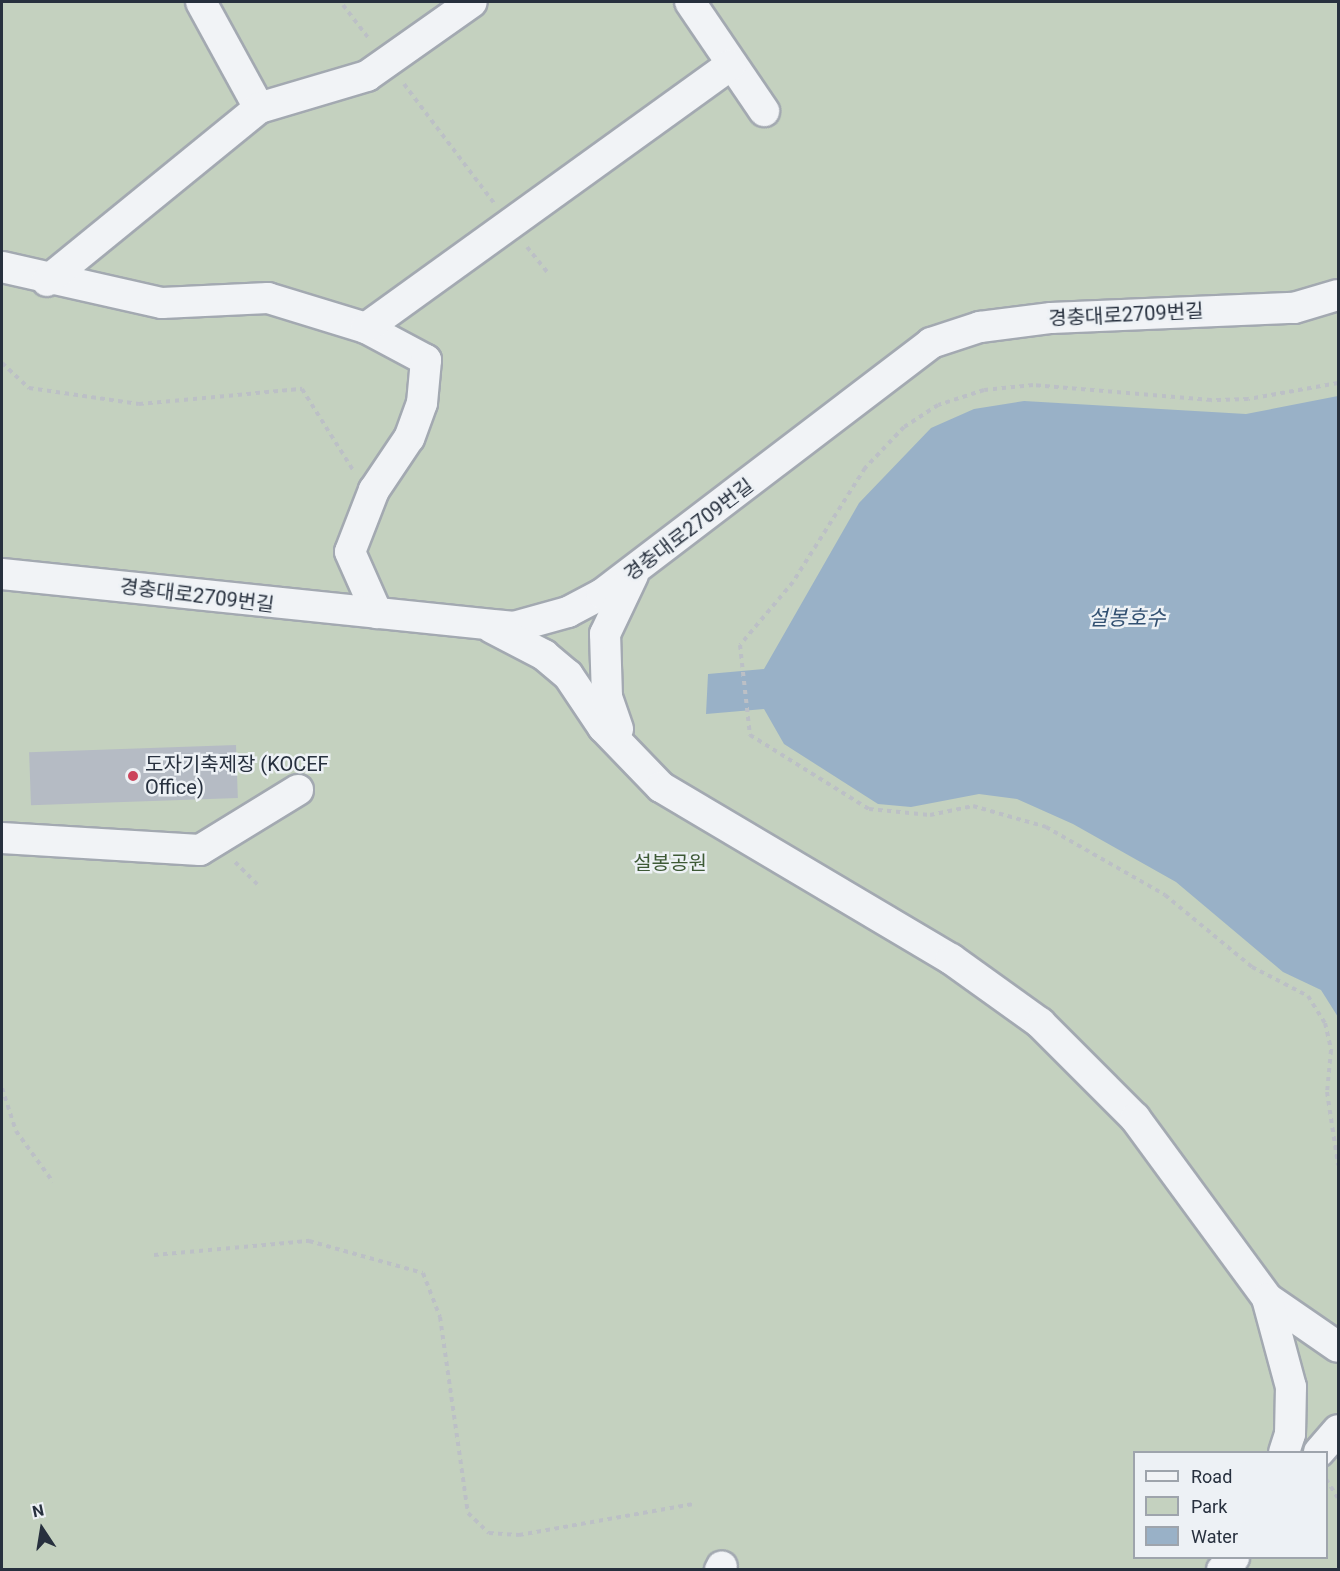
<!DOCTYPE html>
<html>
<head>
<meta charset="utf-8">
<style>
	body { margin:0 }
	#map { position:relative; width:1340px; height:1571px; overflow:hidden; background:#dee2e7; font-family:Roboto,"Noto Sans KR",sans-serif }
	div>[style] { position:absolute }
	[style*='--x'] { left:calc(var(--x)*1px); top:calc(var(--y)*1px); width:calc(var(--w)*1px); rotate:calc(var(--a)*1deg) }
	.green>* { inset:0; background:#c4d1bf }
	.water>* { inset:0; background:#99b1c7 }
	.building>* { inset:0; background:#b5bbc4; transform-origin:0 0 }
	.path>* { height:4px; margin-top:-2px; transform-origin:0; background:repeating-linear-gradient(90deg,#bcc0c6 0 4.5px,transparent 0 9px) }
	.roads { filter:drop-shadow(2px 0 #a3a9b1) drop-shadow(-2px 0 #a3a9b1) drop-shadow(0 2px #a3a9b1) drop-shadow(0 -2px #a3a9b1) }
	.minor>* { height:30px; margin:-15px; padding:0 15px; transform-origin:15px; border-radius:15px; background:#f1f3f6 }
	.dots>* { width:16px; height:16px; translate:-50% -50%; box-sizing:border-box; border:3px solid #edf1f5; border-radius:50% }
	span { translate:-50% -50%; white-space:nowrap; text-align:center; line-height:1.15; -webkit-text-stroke:5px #edf1f5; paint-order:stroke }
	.street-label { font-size:20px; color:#27303e }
	.poi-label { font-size:20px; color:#27303e }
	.left { translate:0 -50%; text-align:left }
	.park-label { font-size:20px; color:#3d5935 }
	.water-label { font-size:21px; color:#325071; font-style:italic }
	.frame { position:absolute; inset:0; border:3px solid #27303e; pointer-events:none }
	.legend { position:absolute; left:1133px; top:1451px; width:195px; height:108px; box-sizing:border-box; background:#edf1f5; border:2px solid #9ea4ac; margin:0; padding:8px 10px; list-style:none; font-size:18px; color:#27303e }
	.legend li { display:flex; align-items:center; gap:12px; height:30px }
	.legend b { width:30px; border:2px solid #9ea4ac }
	.north { position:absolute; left:12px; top:1499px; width:60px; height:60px; -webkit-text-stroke:4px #edf1f5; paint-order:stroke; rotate:348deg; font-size:16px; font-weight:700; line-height:24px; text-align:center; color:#27303e }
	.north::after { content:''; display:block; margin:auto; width:21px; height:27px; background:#27303e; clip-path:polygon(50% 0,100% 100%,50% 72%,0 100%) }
</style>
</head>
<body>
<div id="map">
	<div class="green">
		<div style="clip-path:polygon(evenodd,2px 2px,1338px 2px,1338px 1569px,2px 1570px,2px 2px,1134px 1452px,1326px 1452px,1326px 1558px,1134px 1558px,1134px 1452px)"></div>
	</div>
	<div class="water">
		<div style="clip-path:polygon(1338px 396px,1338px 1017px,1321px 990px,1283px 972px,1176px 882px,1073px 824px,1017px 799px,979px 794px,911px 807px,878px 804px,784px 744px,764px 709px,706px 714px,708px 674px,764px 669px,859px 503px,931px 428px,974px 409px,1024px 401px,1246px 414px)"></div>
	</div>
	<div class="building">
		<div style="left:236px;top:745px;width:53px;height:207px;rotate:88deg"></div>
	</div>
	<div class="path">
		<div style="--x:343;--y:5;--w:44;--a:52.4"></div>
		<div style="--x:404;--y:84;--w:149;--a:52.9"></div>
		<div style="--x:527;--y:247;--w:32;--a:51"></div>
		<div style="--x:2;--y:363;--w:37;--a:43"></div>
		<div style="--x:29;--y:388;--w:111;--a:8.3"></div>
		<div style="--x:139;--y:404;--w:164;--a:-5.3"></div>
		<div style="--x:302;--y:389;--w:96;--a:57.8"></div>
		<div style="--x:1338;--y:383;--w:91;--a:169.9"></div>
		<div style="--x:1248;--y:399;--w:37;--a:178"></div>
		<div style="--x:1211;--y:400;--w:179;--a:-175.2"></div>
		<div style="--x:1033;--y:385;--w:49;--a:174.2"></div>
		<div style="--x:984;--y:390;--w:48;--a:161.9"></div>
		<div style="--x:938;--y:405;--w:40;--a:147.1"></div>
		<div style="--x:904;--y:427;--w:57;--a:133.6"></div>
		<div style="--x:865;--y:468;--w:135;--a:122.3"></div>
		<div style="--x:793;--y:582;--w:82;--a:130.1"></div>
		<div style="--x:740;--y:645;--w:91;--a:83.7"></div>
		<div style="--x:750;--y:735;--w:140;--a:31.9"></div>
		<div style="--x:869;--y:809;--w:61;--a:5.6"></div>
		<div style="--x:930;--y:815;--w:44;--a:-11.8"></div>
		<div style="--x:973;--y:806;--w:76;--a:16"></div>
		<div style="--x:1046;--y:827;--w:137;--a:29.7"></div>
		<div style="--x:1165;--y:895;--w:113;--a:39.6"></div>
		<div style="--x:1252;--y:967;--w:63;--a:27.4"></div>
		<div style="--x:1308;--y:996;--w:32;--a:58"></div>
		<div style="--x:1325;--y:1023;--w:28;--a:77"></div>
		<div style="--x:1331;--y:1050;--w:42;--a:95.4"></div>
		<div style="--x:1327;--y:1092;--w:74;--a:81.4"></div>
		<div style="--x:235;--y:862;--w:33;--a:45"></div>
		<div style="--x:2;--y:1088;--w:45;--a:72"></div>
		<div style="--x:16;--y:1131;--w:63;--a:54"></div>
		<div style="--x:154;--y:1255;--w:156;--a:-5.2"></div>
		<div style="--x:309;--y:1241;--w:118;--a:15.7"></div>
		<div style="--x:423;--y:1273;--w:47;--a:68.9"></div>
		<div style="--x:440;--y:1317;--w:198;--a:81.9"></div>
		<div style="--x:468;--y:1513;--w:29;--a:44"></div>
		<div style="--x:489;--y:1533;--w:30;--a:4"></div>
		<div style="--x:519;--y:1535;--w:177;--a:-10.1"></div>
		<div style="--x:1326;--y:1479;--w:22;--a:58"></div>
	</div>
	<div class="roads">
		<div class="minor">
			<div style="--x:201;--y:2;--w:121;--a:61.3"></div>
			<div style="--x:690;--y:2;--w:132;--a:55.8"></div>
			<div style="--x:2;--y:267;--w:164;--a:12.7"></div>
			<div style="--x:162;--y:303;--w:106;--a:-2.7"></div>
			<div style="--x:268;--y:298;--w:102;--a:17"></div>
			<div style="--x:366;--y:328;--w:68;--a:28.1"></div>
			<div style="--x:426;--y:360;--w:43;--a:95.3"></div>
			<div style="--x:422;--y:403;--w:37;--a:110"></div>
			<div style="--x:409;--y:438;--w:63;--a:123.9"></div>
			<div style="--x:374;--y:490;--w:66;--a:111.2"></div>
			<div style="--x:350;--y:552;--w:67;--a:66.1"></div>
			<div style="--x:47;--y:281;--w:274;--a:-39.2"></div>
			<div style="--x:259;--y:108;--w:113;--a:-16.5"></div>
			<div style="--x:367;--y:76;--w:128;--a:-35.2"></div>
			<div style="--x:366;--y:328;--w:450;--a:-35.8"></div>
			<div style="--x:2;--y:574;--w:515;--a:5.91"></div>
			<div style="--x:514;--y:627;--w:56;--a:-15.5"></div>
			<div style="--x:568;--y:612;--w:38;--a:-28"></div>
			<div style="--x:602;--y:594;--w:414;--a:-37.3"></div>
			<div style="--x:931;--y:343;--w:52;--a:-18.1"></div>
			<div style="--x:980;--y:327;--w:72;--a:-7.2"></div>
			<div style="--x:1051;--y:318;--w:243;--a:-2.4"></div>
			<div style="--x:1294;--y:308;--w:46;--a:-16.5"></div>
			<div style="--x:492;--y:628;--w:59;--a:27.4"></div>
			<div style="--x:544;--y:655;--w:31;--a:40"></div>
			<div style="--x:568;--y:675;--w:63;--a:56.1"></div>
			<div style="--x:603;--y:727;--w:83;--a:46"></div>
			<div style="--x:661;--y:787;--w:337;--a:30.7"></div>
			<div style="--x:951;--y:959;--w:110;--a:35.7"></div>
			<div style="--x:1040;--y:1023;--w:134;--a:45"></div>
			<div style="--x:1135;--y:1118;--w:223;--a:53.7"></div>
			<div style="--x:1267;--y:1298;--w:86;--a:34.6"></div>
			<div style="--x:618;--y:729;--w:34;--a:-109"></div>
			<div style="--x:607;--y:697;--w:63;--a:-91.8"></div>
			<div style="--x:605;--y:634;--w:65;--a:-64.6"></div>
			<div style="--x:2;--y:838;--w:198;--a:3.5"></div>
			<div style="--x:200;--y:850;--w:115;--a:-31.5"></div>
			<div style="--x:1267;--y:1298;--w:92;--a:74.9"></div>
			<div style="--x:1291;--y:1387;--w:47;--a:91.2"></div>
			<div style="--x:1290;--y:1434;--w:19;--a:108"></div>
			<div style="--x:1319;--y:1452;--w:29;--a:-49"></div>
			<div style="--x:720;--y:1570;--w:4;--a:-63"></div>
			<div style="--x:1222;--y:1570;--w:17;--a:-45"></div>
		</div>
	</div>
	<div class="dots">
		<div style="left:133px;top:776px;background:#cc445c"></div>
	</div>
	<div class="street-label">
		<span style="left:1126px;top:315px;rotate:-3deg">경충대로2709번길</span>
		<span style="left:689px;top:530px;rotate:-37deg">경충대로2709번길</span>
		<span style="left:197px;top:596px;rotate:7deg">경충대로2709번길</span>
	</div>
	<div class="poi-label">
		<span class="left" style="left:145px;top:776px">도자기축제장 (KOCEF<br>Office)</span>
	</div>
	<div class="park-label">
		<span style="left:670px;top:863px">설봉공원</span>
	</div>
	<div class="water-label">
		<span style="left:1127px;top:618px">설봉호수</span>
	</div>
	<div class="frame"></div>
	<ul class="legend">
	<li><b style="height:8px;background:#f1f3f6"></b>Road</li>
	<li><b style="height:16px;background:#c4d1bf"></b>Park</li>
	<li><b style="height:16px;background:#99b1c7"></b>Water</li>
	</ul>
	<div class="north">N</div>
</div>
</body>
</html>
